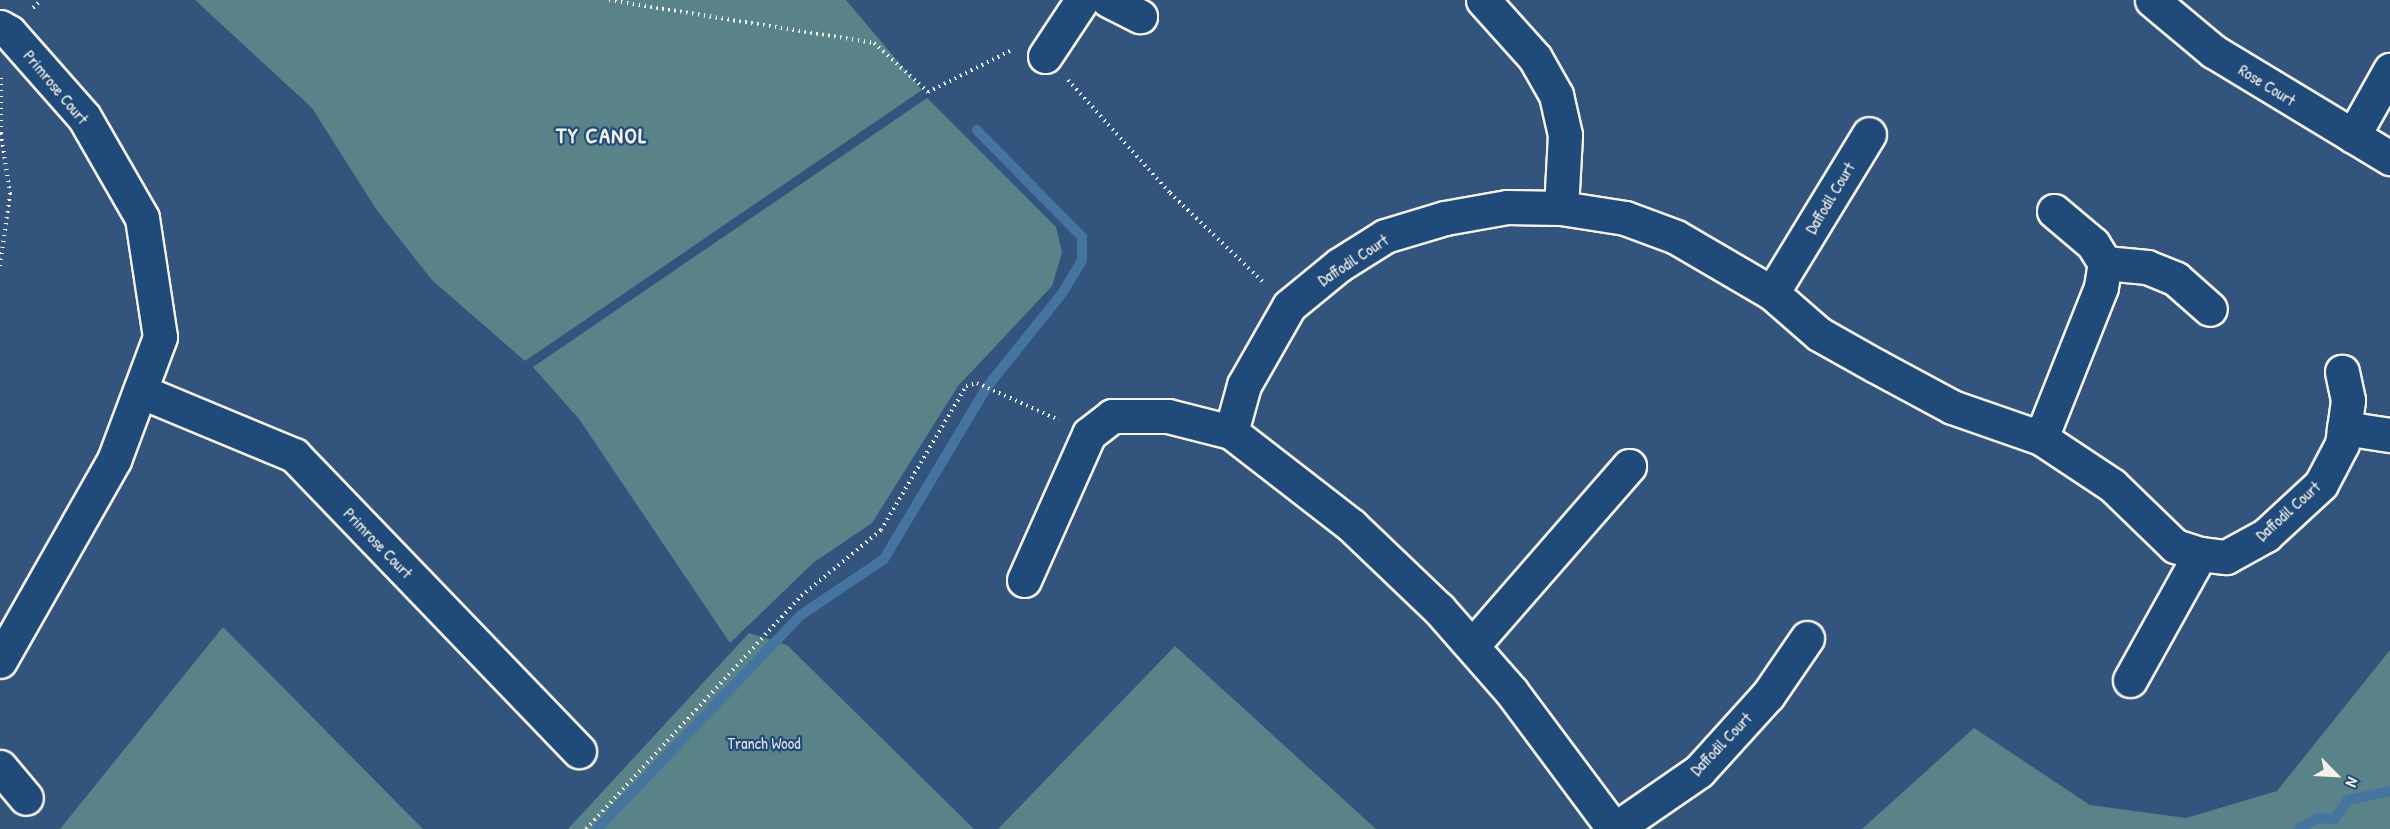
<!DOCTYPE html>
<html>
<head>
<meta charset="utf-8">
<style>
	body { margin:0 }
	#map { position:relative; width:2390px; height:829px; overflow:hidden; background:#33547d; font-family:"Patrick Hand",sans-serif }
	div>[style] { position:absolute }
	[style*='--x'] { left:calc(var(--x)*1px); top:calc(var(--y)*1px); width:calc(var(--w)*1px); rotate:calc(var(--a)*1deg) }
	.green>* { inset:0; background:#5a8289 }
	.stream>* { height:10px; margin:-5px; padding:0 5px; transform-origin:5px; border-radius:5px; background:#4674a1 }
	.path>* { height:4px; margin-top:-2px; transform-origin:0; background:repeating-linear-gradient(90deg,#f4f1e8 0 1.5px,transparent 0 6px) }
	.roads { filter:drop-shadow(2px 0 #f4f1e8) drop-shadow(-2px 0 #f4f1e8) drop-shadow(0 2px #f4f1e8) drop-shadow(0 -2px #f4f1e8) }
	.minor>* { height:33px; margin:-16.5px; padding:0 16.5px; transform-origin:16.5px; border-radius:16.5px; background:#1f4a7a }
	span { translate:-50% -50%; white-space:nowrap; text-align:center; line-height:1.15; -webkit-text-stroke:4.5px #1f4a7a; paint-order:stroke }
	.street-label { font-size:16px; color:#f4f1e8 }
	.park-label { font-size:16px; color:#dde0da }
	.district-label { font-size:22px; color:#f4f1e8; font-weight:700; letter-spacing:1.5px }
	.north { position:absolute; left:2306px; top:745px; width:60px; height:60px; -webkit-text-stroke:4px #1f4a7a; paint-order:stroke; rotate:114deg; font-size:16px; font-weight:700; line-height:24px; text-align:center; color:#f4f1e8 }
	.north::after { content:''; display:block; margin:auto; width:21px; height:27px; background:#f4f1e8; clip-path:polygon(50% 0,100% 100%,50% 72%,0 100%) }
</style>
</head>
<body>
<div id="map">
	<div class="green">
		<div style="clip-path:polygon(195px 0,846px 0,922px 90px,525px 361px,432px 280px,376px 209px,312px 108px)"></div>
		<div style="clip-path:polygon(927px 98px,1056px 227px,1062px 253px,1052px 286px,958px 386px,872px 523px,813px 563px,730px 643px,579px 419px,533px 367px)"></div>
		<div style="clip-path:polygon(223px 627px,423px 829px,60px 829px)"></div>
		<div style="clip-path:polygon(749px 633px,787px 645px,974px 829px,568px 829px)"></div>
		<div style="clip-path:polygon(1175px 646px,1376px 829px,998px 829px)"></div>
		<div style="clip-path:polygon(2390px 650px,2390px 829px,1862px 829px,1974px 728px,2090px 805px,2186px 818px,2277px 791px)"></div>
	</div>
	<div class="stream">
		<div style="--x:597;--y:829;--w:296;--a:-46.4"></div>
		<div style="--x:801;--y:615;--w:100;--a:-34"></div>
		<div style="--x:884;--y:559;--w:200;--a:-59.1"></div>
		<div style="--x:987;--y:387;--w:122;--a:-51.3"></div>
		<div style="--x:1063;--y:292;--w:37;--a:-59"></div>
		<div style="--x:1082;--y:260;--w:23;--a:-90"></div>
		<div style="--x:1082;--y:237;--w:150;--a:-134.5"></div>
		<div style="--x:2299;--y:829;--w:21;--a:-31"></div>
		<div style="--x:2317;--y:818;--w:17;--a:3"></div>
		<div style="--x:2334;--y:819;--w:24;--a:-54"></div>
		<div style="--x:2348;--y:800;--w:43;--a:-12.1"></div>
	</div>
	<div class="path">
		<div style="--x:609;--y:0;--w:268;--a:9.2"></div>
		<div style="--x:874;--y:43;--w:73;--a:42.2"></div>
		<div style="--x:928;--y:92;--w:94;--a:-26.6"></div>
		<div style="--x:33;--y:8;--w:11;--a:-45"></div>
		<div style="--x:1068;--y:80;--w:152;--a:47.9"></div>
		<div style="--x:1170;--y:193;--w:129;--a:43.7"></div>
		<div style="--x:0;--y:266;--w:73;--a:-82.1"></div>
		<div style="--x:10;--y:194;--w:62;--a:-98.4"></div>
		<div style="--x:1;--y:133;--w:57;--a:-90"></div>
		<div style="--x:586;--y:829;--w:317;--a:-47.3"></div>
		<div style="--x:801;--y:596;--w:104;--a:-39.5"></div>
		<div style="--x:881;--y:530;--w:167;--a:-59.4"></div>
		<div style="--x:966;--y:386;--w:11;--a:-15"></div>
		<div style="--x:977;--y:383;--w:90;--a:24.3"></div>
	</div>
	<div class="roads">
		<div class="minor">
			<div style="--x:1108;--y:0;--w:36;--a:27"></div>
			<div style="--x:1483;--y:0;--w:78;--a:48.1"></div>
			<div style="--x:1535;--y:58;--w:43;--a:60.4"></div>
			<div style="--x:1556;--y:95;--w:41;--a:77.3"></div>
			<div style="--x:1565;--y:135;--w:73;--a:93.1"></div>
			<div style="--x:2152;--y:0;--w:80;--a:39.9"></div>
			<div style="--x:2213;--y:51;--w:207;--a:31.2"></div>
			<div style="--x:0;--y:27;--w:10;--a:29"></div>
			<div style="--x:9;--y:32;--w:113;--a:48.6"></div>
			<div style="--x:84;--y:117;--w:116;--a:60.1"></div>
			<div style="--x:142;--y:218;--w:120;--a:81.4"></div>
			<div style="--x:160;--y:337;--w:131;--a:110.5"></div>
			<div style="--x:114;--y:460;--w:231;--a:119.6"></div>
			<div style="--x:1045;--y:56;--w:67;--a:-56.5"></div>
			<div style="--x:2353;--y:136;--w:76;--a:-60.7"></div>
			<div style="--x:2054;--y:211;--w:51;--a:40.2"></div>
			<div style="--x:2093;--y:244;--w:22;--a:58"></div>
			<div style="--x:2105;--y:263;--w:42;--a:5.4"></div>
			<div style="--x:2147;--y:267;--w:31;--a:22"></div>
			<div style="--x:2176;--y:279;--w:45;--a:41.4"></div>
			<div style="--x:1772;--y:293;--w:186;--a:-58.6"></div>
			<div style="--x:140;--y:391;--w:167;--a:22.6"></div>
			<div style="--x:294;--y:455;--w:411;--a:46.1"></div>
			<div style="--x:2344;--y:428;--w:47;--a:8.7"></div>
			<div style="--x:1231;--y:432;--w:49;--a:-74.5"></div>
			<div style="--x:1244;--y:385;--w:91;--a:-60.3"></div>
			<div style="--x:1289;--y:306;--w:65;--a:-39.4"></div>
			<div style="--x:1339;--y:265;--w:54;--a:-32.2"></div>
			<div style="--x:1385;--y:236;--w:63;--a:-16.7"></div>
			<div style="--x:1445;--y:218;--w:63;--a:-10.1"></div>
			<div style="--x:1507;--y:207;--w:54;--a:1.1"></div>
			<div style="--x:1561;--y:208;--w:65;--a:8.9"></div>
			<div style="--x:1625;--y:218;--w:54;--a:20.4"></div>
			<div style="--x:1676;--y:237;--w:111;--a:30.3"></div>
			<div style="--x:1772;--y:293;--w:62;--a:41.1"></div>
			<div style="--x:1819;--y:334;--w:65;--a:29.3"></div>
			<div style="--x:1876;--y:366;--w:86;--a:28.3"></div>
			<div style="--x:1952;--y:407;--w:94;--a:19.2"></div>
			<div style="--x:2041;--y:438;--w:85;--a:33.5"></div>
			<div style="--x:2112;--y:485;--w:88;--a:44.1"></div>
			<div style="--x:2175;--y:546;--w:26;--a:18"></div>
			<div style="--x:2200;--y:554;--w:26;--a:7"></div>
			<div style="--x:2226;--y:557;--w:46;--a:-28.8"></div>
			<div style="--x:2266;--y:535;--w:75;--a:-42.8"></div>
			<div style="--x:2321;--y:484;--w:45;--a:-62.3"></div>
			<div style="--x:2342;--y:444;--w:44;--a:-82.2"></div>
			<div style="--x:2348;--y:400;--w:29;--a:-102"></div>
			<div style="--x:2041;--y:438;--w:162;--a:-68.3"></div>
			<div style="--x:2101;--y:287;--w:24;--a:-81"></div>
			<div style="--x:1024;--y:580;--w:160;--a:-66"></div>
			<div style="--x:1089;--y:434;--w:29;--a:-38"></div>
			<div style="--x:1112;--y:416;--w:56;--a:0"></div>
			<div style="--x:1168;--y:416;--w:65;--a:14.3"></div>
			<div style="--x:1231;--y:432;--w:153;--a:37.8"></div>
			<div style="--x:1352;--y:526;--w:120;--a:43.7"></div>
			<div style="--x:1439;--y:609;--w:109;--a:48.7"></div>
			<div style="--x:1511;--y:691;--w:172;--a:53.3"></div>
			<div style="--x:1472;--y:646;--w:239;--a:-48.9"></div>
			<div style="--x:2130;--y:680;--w:144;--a:-60.9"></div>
			<div style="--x:0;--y:767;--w:40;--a:50"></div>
			<div style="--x:1615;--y:829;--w:102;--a:-34.6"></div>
			<div style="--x:1699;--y:771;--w:103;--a:-47.8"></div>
			<div style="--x:1768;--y:695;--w:69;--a:-55.6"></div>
		</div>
	</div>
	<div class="street-label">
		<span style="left:2267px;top:85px;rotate:32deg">Rose Court</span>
		<span style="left:56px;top:87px;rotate:50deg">Primrose Court</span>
		<span style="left:1830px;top:198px;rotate:-59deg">Daffodil Court</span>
		<span style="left:1353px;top:260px;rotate:-33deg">Daffodil Court</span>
		<span style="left:2288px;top:511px;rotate:-42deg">Daffodil Court</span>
		<span style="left:378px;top:543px;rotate:46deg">Primrose Court</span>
		<span style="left:1721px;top:744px;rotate:-46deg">Daffodil Court</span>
	</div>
	<div class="park-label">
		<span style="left:764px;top:743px">Tranch Wood</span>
	</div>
	<div class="district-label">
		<span style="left:602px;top:136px">TY CANOL</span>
	</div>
	<div class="north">N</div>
</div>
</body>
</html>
